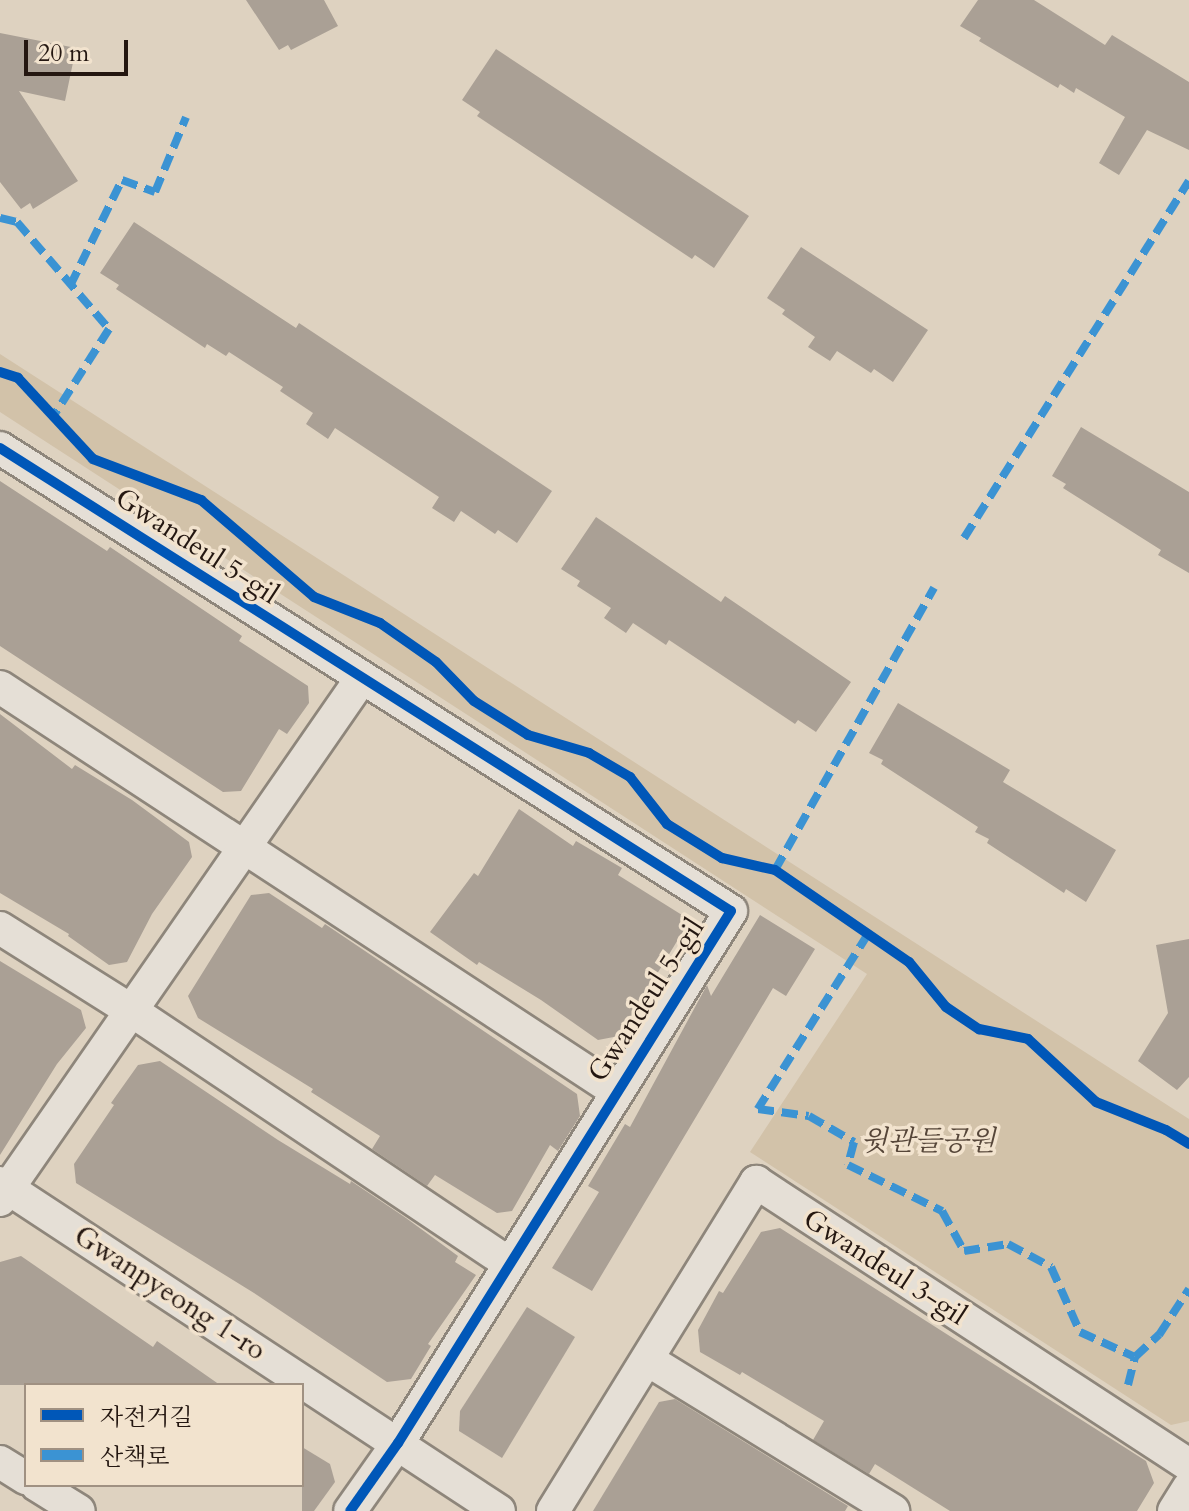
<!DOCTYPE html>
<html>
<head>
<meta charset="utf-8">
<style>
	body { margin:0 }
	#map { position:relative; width:1189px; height:1511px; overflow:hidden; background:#ded2c0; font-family:Cardo,"Noto Serif KR",serif }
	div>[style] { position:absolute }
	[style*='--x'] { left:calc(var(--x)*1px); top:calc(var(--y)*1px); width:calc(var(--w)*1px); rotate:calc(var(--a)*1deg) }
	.green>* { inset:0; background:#d2c2a9 }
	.building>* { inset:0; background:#aaa095 }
	.roads { filter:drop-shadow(2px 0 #8e867b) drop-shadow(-2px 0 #8e867b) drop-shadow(0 2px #8e867b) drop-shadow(0 -2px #8e867b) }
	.street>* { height:32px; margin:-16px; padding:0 16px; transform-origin:16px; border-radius:16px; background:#e5dfd6 }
	.quiet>* { height:8px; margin-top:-4px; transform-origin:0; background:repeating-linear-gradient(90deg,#3b93d3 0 16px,transparent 0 24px) }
	.cycleway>* { height:10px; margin:-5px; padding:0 5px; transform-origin:5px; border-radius:5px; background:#0057b8 }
	span { translate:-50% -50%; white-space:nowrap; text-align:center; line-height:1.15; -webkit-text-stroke:7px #f2e3ce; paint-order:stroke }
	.street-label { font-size:28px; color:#241711 }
	.park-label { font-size:28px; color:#564639; font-style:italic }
	.legend { position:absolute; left:24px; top:1383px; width:280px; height:104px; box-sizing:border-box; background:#f2e3ce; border:2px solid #a09182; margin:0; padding:10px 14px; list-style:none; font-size:24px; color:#241711 }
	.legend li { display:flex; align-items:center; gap:16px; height:40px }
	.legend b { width:40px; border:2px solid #a09182 }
	.scale { position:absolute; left:24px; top:40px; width:104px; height:36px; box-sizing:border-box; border:4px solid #241711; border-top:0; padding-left:10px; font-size:24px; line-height:28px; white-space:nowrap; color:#241711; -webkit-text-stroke:6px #f2e3ce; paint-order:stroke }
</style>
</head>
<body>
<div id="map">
	<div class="green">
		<div style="clip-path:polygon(0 354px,1189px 1119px,1189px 1421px,1171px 1425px,750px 1152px,867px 974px,0 412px)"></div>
	</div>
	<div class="building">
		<div style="clip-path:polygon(246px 0,324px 0,338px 26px,291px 50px,288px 45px,279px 50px)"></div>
		<div style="clip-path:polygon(978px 0,1034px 0,1105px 45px,1112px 35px,1189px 82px,1189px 150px,1147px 130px,1119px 175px,1099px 163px,1125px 117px,1076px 88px,1074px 93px,1060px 84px,1058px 88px,979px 41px,981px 38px,960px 26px)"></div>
		<div style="clip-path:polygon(0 33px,76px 48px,65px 101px,19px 91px,78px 181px,33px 209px,30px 203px,21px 209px,0 182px)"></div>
		<div style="clip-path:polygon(496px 49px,749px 216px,714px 268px,695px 255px,692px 259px,477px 116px,480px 112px,462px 100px)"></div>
		<div style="clip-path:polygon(134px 222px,296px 328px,299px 323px,552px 491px,517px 543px,498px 530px,495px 534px,461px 511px,454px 522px,432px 508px,439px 497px,335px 428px,328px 439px,306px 424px,313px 413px,280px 391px,283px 387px,229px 352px,226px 356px,207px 344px,205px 348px,116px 289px,119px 285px,100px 273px)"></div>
		<div style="clip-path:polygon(801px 247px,928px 330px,893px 382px,874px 369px,871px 373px,837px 351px,830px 361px,808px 347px,815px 337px,782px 314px,785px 310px,767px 298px)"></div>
		<div style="clip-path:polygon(1081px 427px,1189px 492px,1189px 573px,1158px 555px,1161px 550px,1063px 488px,1066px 484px,1052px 476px)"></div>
		<div style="clip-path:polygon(0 481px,107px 551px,110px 547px,242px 636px,239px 641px,308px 686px,309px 703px,287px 734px,279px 729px,241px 791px,223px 792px,0 646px)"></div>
		<div style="clip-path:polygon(596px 517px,721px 602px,725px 596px,851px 682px,816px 732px,798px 720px,795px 724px,669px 640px,666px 645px,633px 623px,626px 633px,604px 618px,611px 608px,577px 586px,580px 581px,561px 569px)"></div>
		<div style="clip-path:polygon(898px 703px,1010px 770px,1003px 782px,1116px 850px,1086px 902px,1066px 889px,1064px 893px,987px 843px,989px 839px,975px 832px,978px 827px,881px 764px,883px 760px,869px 753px)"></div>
		<div style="clip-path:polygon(0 714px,72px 769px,75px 765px,132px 800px,189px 842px,192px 857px,152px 914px,127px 962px,109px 965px,68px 936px,69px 934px,0 893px)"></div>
		<div style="clip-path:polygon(519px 809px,573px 846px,576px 841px,622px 868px,618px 875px,690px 920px,619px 1036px,598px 1040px,541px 1000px,479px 962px,477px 965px,430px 932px,474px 873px,478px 876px)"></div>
		<div style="clip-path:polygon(269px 893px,322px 928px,325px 924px,577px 1094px,580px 1116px,558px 1151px,550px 1145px,512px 1211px,497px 1213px,435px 1175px,427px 1186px,372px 1149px,380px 1136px,311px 1092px,313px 1089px,198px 1018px,188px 996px,251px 895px)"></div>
		<div style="clip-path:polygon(760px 915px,815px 949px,786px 996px,773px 988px,592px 1291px,552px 1268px,599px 1192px,588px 1186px,625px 1124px,630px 1127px,707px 985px,711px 996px)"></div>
		<div style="clip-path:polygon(1189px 939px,1189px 1077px,1177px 1090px,1138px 1061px,1168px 1013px,1156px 945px)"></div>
		<div style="clip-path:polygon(0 961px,81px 1010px,86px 1028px,57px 1064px,0 1155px)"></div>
		<div style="clip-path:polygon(160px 1061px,278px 1140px,350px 1184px,351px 1181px,406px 1218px,458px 1256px,455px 1262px,476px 1275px,428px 1344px,431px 1346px,411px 1379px,387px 1382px,254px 1293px,76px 1183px,74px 1164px,114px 1105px,111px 1103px,138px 1065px)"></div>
		<div style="clip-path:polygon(780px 1228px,1146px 1461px,1154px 1483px,1137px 1511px,950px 1511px,875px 1464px,869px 1474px,813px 1440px,824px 1421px,742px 1372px,740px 1375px,700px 1352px,698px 1330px,719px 1291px,723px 1293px,761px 1232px)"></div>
		<div style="clip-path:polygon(21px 1256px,153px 1347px,157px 1341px,220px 1385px,0 1385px,0 1262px)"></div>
		<div style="clip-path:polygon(527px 1307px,575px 1337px,502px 1458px,459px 1431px,460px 1411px)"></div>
		<div style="clip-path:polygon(675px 1399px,848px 1506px,845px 1511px,593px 1511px,659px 1402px)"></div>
		<div style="clip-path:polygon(302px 1447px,330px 1464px,335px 1482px,314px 1511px,302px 1511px)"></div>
	</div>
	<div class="roads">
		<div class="street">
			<div style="--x:0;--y:448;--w:865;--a:32.35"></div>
			<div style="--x:731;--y:911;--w:628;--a:122.04"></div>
			<div style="--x:398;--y:1443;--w:83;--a:125.2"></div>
			<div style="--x:0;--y:687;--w:737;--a:33.26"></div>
			<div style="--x:0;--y:928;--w:156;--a:32.2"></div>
			<div style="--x:132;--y:1011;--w:453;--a:33.8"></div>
			<div style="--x:0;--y:1183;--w:597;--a:33.32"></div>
			<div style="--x:0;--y:1200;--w:634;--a:-55.28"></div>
			<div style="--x:648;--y:1360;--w:288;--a:31.6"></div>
			<div style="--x:0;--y:1462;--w:31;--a:32"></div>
			<div style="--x:37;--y:1485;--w:49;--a:31.8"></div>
			<div style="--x:553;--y:1511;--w:387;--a:-58.3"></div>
			<div style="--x:756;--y:1182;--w:517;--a:33.17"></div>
			<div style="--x:1174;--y:1511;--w:28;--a:-58"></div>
		</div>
	</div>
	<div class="quiet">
		<div style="--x:0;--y:218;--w:17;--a:13"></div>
		<div style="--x:17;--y:222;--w:141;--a:49.3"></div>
		<div style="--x:109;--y:329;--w:104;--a:122.5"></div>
		<div style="--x:70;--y:286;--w:118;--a:-63.9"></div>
		<div style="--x:122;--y:180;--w:35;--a:20"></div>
		<div style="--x:155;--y:192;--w:81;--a:-67.5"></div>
		<div style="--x:964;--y:538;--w:422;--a:-57.8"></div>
		<div style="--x:775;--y:870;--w:324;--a:-60.6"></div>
		<div style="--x:868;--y:934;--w:207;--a:122.2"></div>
		<div style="--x:758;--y:1109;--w:51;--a:7.8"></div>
		<div style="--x:809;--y:1116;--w:52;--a:30"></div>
		<div style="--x:854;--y:1142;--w:24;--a:105"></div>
		<div style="--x:848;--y:1165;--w:105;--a:26.1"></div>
		<div style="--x:942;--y:1211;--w:46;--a:61.2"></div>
		<div style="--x:964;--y:1251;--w:45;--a:-9"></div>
		<div style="--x:1008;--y:1244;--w:49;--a:28.1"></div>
		<div style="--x:1051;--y:1267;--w:71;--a:66"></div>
		<div style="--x:1080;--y:1332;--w:60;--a:24.4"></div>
		<div style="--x:1128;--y:1385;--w:29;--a:-76"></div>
		<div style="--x:1135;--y:1357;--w:33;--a:-43"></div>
		<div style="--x:1159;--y:1335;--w:55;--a:-56.9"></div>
	</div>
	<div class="cycleway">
		<div style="--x:0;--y:372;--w:19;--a:18"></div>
		<div style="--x:18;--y:378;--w:110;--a:47.2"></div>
		<div style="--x:93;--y:459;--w:116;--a:20.8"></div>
		<div style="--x:201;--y:500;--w:149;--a:40.6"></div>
		<div style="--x:314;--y:597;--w:71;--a:21.5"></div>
		<div style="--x:380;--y:623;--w:68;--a:34.9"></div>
		<div style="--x:436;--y:662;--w:54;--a:45.7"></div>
		<div style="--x:474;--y:701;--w:64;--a:32.2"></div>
		<div style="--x:528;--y:735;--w:64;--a:16.4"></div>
		<div style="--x:589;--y:753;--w:48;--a:30.3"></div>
		<div style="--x:630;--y:777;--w:60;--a:51.8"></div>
		<div style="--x:667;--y:824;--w:65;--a:31.7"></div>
		<div style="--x:722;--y:858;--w:54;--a:12.8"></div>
		<div style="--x:775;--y:870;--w:163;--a:34.5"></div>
		<div style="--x:909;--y:962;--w:58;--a:50.6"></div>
		<div style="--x:946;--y:1007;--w:40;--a:34"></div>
		<div style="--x:979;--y:1029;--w:50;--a:11.5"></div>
		<div style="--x:1028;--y:1039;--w:93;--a:42.8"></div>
		<div style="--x:1096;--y:1102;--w:75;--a:21.8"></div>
		<div style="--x:1166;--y:1130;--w:27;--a:31"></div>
		<div style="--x:0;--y:448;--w:865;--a:32.35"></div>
		<div style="--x:731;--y:911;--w:628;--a:122.04"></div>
		<div style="--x:398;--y:1443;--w:83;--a:125.2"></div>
	</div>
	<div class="street-label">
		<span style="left:197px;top:546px;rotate:33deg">Gwandeul 5-gil</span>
		<span style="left:646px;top:1000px;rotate:-57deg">Gwandeul 5-gil</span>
		<span style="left:885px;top:1267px;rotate:33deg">Gwandeul 3-gil</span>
		<span style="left:170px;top:1293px;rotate:33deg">Gwanpyeong 1-ro</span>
	</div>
	<div class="park-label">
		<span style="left:928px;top:1141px">윗관들공원</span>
	</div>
	<ul class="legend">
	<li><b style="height:10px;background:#0057b8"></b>자전거길</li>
	<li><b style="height:10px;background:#3b93d3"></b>산책로</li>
	</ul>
	<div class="scale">20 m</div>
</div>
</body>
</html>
